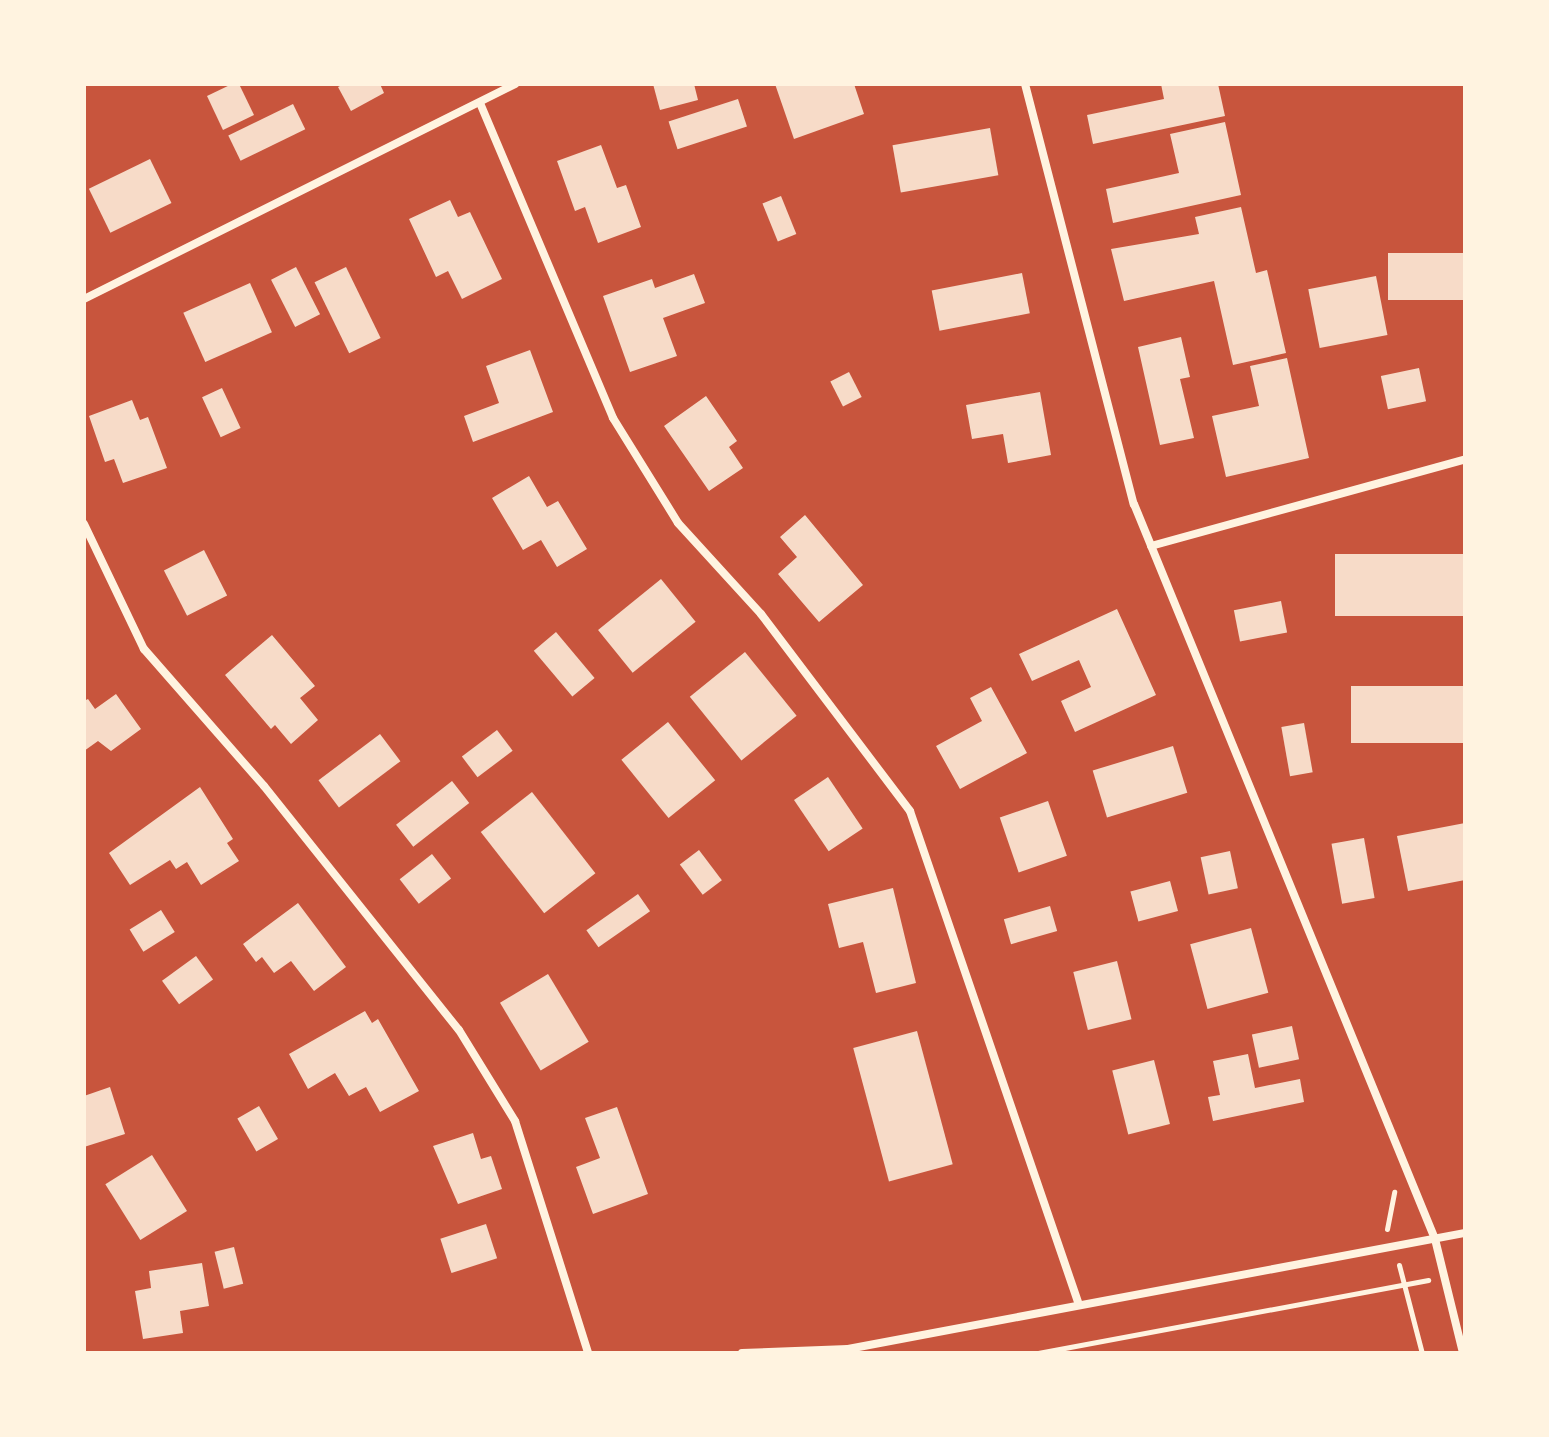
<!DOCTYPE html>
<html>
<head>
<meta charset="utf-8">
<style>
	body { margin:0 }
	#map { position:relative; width:1549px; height:1437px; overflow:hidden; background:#c8553d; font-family:"Nunito Sans",sans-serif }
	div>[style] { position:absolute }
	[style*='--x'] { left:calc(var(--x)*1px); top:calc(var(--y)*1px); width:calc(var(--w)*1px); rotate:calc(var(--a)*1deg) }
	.building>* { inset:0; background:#f7dbc8; transform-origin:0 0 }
	.path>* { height:5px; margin:-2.5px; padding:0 2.5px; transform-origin:2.5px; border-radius:2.5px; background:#fff3e0 }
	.minor>* { height:8px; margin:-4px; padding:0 4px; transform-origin:4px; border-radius:4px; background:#fff3e0 }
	span { translate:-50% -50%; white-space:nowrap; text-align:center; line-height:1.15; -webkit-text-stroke:7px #fff3e0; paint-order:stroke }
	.frame { position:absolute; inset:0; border:86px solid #fff3e0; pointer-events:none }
</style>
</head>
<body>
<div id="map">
	<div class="building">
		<div style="clip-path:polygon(232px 84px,239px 84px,254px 115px,223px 130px,207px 96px)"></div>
		<div style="clip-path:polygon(344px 84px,380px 84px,384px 93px,351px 111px,338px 87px)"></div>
		<div style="clip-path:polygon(653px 84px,694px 84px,698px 100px,660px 110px)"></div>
		<div style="clip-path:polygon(775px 84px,854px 84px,864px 114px,794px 139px)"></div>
		<div style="clip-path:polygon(1161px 84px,1218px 84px,1225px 116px,1093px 144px,1087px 115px,1164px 99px)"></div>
		<div style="left:738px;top:99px;width:29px;height:73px;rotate:72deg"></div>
		<div style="left:293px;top:104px;width:28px;height:72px;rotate:64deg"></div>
		<div style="clip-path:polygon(1225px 122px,1241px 195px,1113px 223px,1106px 189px,1179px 173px,1170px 134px)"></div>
		<div style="left:990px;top:128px;width:48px;height:99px;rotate:80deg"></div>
		<div style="clip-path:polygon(601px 145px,617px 188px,626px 185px,641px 227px,598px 243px,585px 207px,575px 211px,557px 161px)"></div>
		<div style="left:150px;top:159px;width:49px;height:68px;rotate:64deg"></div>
		<div style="left:781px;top:196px;width:41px;height:20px;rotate:68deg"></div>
		<div style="clip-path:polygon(450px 200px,458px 217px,470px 212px,502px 279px,462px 299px,448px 271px,436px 277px,409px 219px)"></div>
		<div style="clip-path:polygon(1241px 207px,1256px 273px,1267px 270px,1286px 353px,1233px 365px,1214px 281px,1124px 301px,1111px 249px,1199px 234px,1195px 217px)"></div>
		<div style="left:1465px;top:253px;width:47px;height:77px;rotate:90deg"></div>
		<div style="left:296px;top:267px;width:53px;height:28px;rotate:63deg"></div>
		<div style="left:346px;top:267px;width:79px;height:35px;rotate:64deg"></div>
		<div style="left:1022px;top:273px;width:41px;height:92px;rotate:79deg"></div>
		<div style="clip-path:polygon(694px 274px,705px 303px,663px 318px,677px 356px,630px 372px,603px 296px,652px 279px,655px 288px)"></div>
		<div style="left:1376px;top:276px;width:60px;height:69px;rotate:79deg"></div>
		<div style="left:250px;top:283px;width:54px;height:73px;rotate:66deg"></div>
		<div style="clip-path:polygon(1181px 337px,1190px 377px,1180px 379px,1194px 438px,1160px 445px,1138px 347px)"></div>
		<div style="clip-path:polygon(530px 350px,553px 412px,473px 442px,464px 416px,499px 403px,486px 366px)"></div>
		<div style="clip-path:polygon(1287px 358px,1309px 458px,1226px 477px,1212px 416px,1259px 406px,1250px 366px)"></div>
		<div style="left:1419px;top:368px;width:34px;height:39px;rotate:78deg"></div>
		<div style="left:849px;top:372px;width:28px;height:21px;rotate:63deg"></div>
		<div style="left:222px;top:388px;width:44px;height:22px;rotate:65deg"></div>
		<div style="clip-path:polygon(1040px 392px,1051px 455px,1008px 463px,1003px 434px,972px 439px,966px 405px)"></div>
		<div style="clip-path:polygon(706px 396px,737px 441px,729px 447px,743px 468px,709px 491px,664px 426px)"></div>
		<div style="clip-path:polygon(132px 400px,140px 420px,148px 417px,167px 468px,123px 483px,114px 459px,105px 462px,89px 416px)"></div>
		<div style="clip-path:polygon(529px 476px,547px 507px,558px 501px,587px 549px,557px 567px,541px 540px,523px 550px,492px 498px)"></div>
		<div style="clip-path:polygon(805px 515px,863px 585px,819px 622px,778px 574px,797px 557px,780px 537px)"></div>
		<div style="left:204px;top:550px;width:51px;height:45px;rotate:63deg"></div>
		<div style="left:1465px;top:554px;width:62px;height:130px;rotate:90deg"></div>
		<div style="left:661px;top:579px;width:55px;height:81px;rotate:51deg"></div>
		<div style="left:1281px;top:601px;width:32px;height:48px;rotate:79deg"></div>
		<div style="clip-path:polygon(1117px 609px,1156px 695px,1075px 732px,1061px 701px,1091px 687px,1079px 660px,1032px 681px,1019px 654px)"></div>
		<div style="left:556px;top:632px;width:60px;height:29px;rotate:50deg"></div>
		<div style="clip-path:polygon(272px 635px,315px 686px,300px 698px,318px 720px,291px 744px,275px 725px,271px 729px,225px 675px)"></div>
		<div style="left:745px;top:652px;width:82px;height:71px;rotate:51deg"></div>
		<div style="left:1465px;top:686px;width:57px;height:114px;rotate:90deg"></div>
		<div style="clip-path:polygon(991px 687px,1027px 753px,960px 789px,936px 746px,982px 721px,970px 698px)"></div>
		<div style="clip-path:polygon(116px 694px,141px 729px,111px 751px,98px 741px,84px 751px,84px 701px,88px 699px,95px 709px)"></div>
		<div style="left:668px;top:722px;width:75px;height:60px;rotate:51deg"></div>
		<div style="left:1304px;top:723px;width:50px;height:23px;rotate:80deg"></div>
		<div style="left:497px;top:730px;width:26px;height:44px;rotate:53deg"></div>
		<div style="left:380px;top:734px;width:34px;height:77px;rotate:53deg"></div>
		<div style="left:1173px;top:746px;width:49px;height:84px;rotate:73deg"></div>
		<div style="left:828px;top:777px;width:62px;height:41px;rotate:56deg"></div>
		<div style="left:452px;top:781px;width:28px;height:71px;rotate:52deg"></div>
		<div style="clip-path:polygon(200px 787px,233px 839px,227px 843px,239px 861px,201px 885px,187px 862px,176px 869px,170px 860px,130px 885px,109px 853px)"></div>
		<div style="left:532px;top:792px;width:103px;height:65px;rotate:52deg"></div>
		<div style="left:1048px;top:801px;width:58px;height:51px;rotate:71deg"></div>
		<div style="clip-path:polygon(1465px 823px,1465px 880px,1408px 891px,1397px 836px)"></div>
		<div style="left:1364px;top:838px;width:61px;height:33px;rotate:80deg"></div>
		<div style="left:699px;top:850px;width:38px;height:24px;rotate:53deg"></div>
		<div style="left:1230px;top:851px;width:38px;height:30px;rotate:78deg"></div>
		<div style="left:432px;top:854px;width:31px;height:41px;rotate:52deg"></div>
		<div style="left:1170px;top:881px;width:31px;height:41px;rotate:75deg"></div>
		<div style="clip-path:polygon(893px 888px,916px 983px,876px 993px,863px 942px,839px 948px,828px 904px)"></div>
		<div style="left:638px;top:894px;width:21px;height:63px;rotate:55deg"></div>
		<div style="clip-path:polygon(298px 903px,346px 967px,314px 991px,291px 961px,274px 973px,262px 957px,256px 962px,243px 944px)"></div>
		<div style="left:1050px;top:906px;width:26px;height:48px;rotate:74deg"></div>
		<div style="left:161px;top:910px;width:26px;height:37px;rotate:58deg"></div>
		<div style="left:1251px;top:928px;width:67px;height:63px;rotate:75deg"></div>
		<div style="left:196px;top:956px;width:29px;height:42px;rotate:54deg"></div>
		<div style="left:1117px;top:961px;width:60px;height:45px;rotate:76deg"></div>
		<div style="left:548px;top:974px;width:79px;height:56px;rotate:59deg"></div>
		<div style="clip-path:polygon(365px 1011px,372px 1023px,378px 1019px,419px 1091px,380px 1112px,366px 1087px,349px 1096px,335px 1073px,308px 1089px,289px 1054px)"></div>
		<div style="left:1292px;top:1026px;width:34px;height:41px;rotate:78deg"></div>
		<div style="left:917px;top:1031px;width:138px;height:66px;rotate:75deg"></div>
		<div style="clip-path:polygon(1248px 1054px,1255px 1088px,1300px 1079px,1304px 1102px,1213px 1121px,1208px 1097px,1220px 1095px,1213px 1061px)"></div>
		<div style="left:1154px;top:1060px;width:66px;height:43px;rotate:76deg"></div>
		<div style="clip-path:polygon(110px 1087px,125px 1134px,84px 1147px,84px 1096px)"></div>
		<div style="left:259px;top:1106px;width:38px;height:25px;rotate:60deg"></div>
		<div style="clip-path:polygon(617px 1107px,648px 1194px,593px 1214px,576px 1167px,600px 1158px,585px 1118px)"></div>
		<div style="clip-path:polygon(473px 1133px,481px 1159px,491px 1156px,502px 1189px,458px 1204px,433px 1146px)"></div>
		<div style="left:152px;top:1155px;width:66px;height:55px;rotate:58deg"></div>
		<div style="left:486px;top:1224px;width:36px;height:48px;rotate:72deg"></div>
		<div style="left:234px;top:1247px;width:38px;height:20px;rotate:76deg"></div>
		<div style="clip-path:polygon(202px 1263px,209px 1306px,180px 1311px,183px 1333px,143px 1339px,135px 1291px,151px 1288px,149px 1271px)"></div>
	</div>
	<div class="path">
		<div style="--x:1387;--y:1229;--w:38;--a:-79"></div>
		<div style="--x:1399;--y:1265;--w:91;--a:75.4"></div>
		<div style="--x:1038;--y:1353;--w:397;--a:-10.6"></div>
	</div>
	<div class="minor">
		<div style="--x:1025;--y:84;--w:434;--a:75.5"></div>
		<div style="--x:1134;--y:504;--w:794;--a:67.73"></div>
		<div style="--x:1435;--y:1239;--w:117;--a:76.2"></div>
		<div style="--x:480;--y:103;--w:342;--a:67.1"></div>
		<div style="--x:613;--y:418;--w:123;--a:58.2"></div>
		<div style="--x:678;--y:523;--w:123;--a:47.6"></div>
		<div style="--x:761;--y:614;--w:247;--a:52.9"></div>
		<div style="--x:910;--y:811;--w:522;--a:71.11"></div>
		<div style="--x:84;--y:299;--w:482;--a:-26.5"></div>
		<div style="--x:84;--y:524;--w:139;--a:64.4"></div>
		<div style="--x:144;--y:649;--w:182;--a:48.8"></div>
		<div style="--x:264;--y:786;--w:312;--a:51.4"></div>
		<div style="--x:459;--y:1030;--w:107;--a:58.4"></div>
		<div style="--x:515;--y:1121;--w:243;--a:72.5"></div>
		<div style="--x:1151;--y:546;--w:324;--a:-15.4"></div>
		<div style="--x:742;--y:1353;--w:106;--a:-2.2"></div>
		<div style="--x:848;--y:1349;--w:628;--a:-10.65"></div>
	</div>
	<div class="frame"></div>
</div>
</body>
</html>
